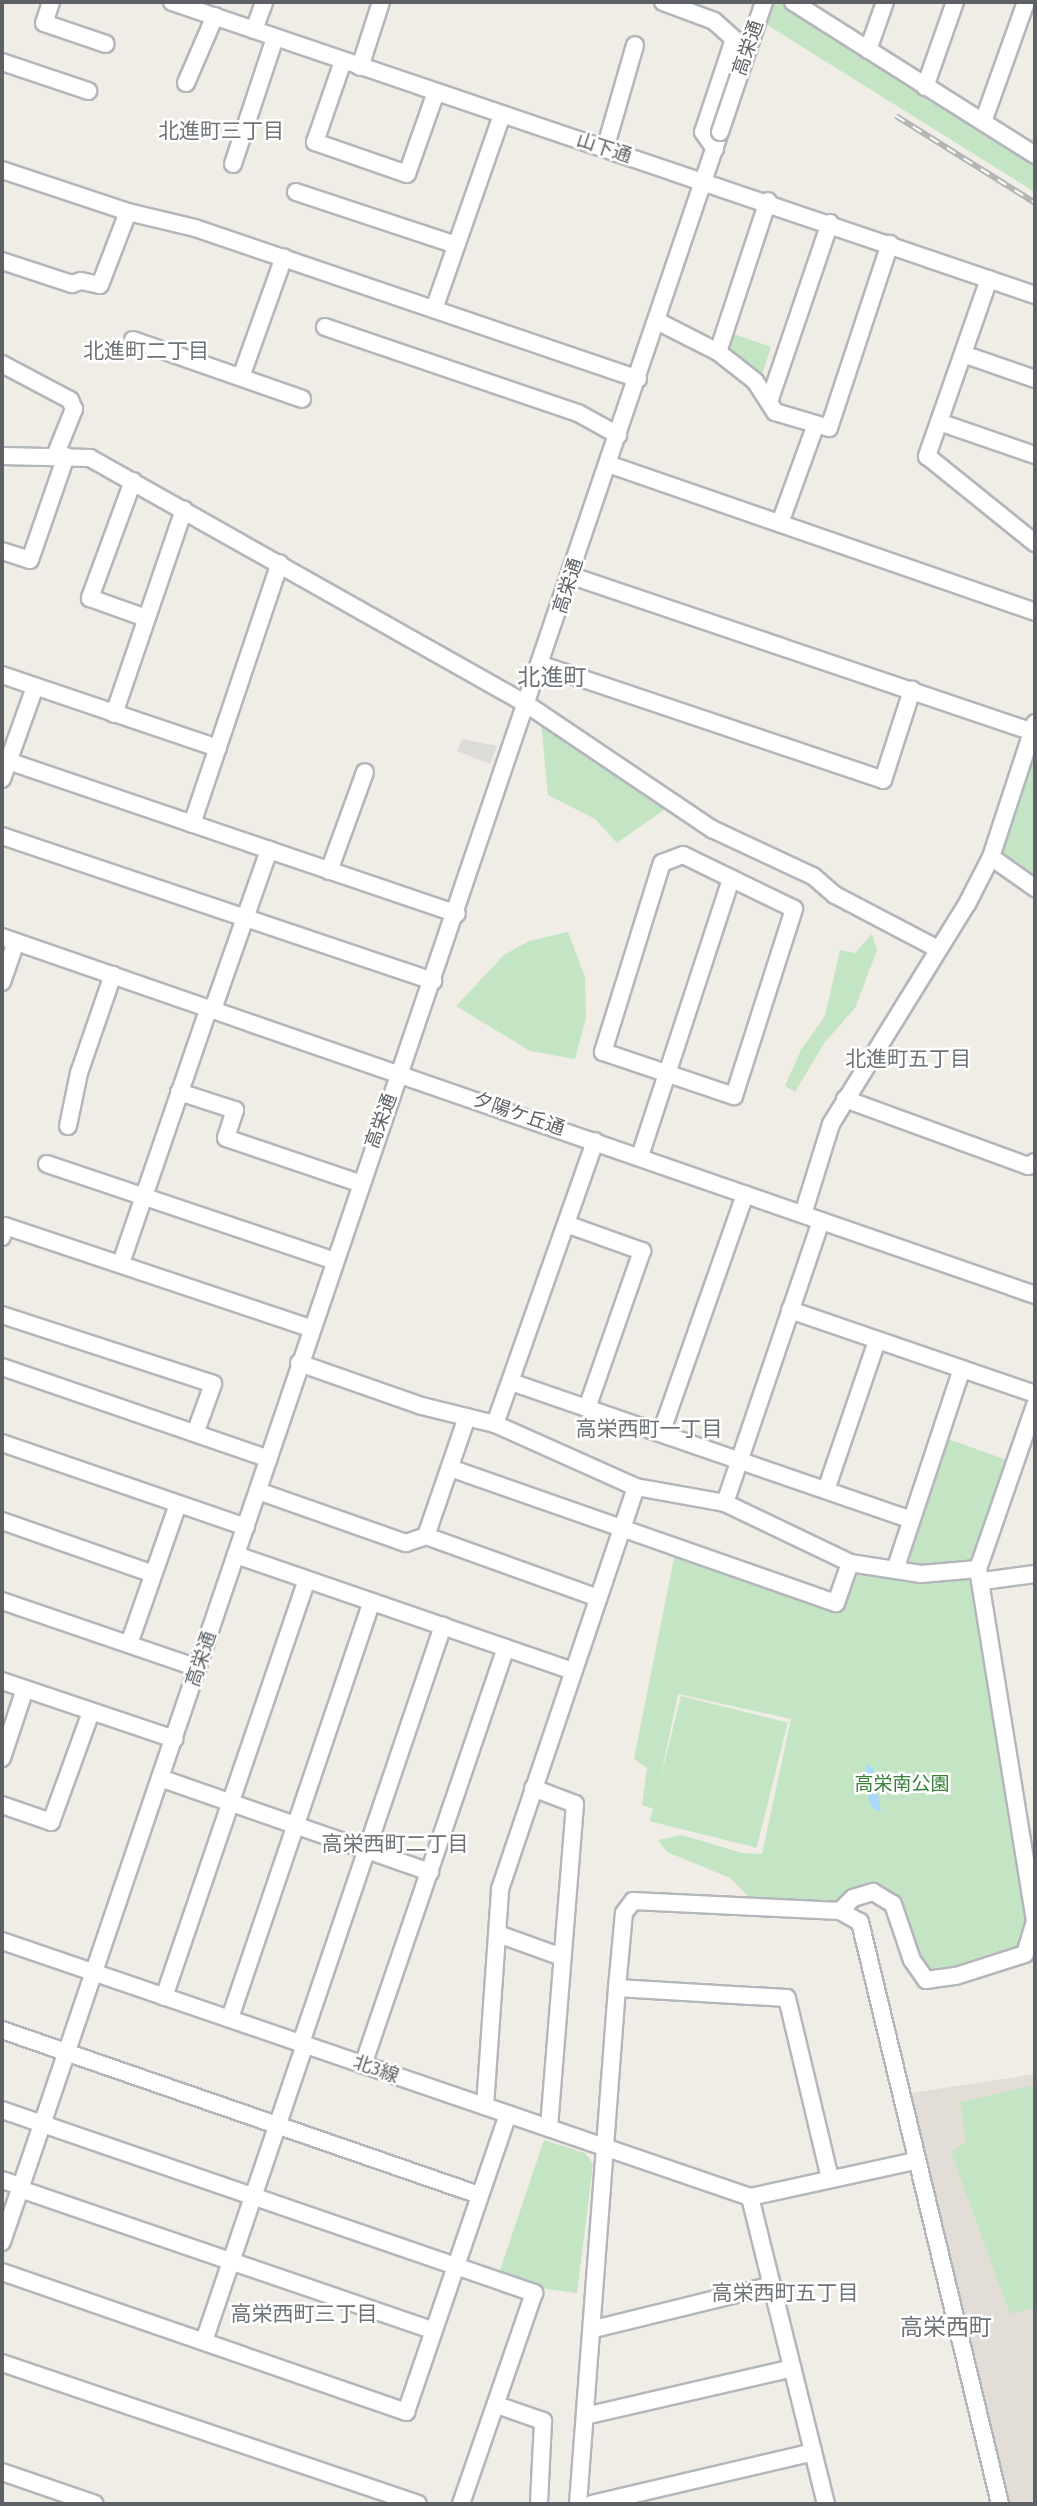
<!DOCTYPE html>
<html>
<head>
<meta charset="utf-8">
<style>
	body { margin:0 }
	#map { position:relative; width:1037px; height:2506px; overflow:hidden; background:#efede6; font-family:"Asap Condensed","Noto Sans JP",sans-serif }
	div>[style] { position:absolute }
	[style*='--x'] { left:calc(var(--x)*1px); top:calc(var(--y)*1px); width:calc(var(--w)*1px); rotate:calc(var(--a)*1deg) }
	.industrial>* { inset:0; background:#dedcd8 }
	.education>* { inset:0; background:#e2ded7 }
	.green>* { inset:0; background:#c4e5c3; transform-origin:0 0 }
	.water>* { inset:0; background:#a9d9fb }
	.roads { filter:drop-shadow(2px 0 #b3b6ba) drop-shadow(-2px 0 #b3b6ba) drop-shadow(0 2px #b3b6ba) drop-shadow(0 -2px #b3b6ba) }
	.minor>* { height:16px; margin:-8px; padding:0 8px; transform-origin:8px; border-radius:8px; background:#fff }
	.rail>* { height:6px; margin-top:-3px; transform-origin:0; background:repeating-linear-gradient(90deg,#fff 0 10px,#b4b5b5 0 20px); box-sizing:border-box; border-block:2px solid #b4b5b5 }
	.bridges { filter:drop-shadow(2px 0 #b3b6ba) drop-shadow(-2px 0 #b3b6ba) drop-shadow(0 2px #b3b6ba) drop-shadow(0 -2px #b3b6ba) }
	.minor-bridge>* { height:16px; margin:-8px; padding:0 8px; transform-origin:8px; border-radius:8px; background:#fff }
	span { translate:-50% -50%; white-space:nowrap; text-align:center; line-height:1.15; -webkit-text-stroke:5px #fff; paint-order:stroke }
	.street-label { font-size:19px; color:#5d6165 }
	.park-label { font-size:19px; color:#38813a }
	.neighbourhood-label { font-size:21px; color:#6e7377 }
	.quarter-label { font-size:23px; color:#6e7377 }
	.frame { position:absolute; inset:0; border:4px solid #5d6165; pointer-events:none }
</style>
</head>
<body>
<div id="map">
	<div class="industrial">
		<div style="clip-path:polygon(462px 739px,497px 746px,490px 764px,457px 751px)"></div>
	</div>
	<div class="education">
		<div style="clip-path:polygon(1035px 2074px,1035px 2504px,1000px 2504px,899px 2095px)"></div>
	</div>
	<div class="green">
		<div style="clip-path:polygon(772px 2px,779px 2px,1035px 164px,1035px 192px,764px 23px)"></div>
		<div style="clip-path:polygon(728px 332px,771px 347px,761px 377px,723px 348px)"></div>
		<div style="clip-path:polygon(541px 723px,671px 805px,617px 843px,595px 819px,548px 795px)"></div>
		<div style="clip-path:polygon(1035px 747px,1035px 888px,991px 857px)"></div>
		<div style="clip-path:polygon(568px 932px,585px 977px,586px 1018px,575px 1059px,530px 1051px,456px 1006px,504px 955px,529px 941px)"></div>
		<div style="clip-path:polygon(872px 934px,877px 950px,855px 1008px,825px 1042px,795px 1092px,785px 1086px,801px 1050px,825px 1016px,840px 950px,855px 953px)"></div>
		<div style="clip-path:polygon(940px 1436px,1015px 1463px,978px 1569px,1035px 1921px,1025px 1954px,926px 1980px,893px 1904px,875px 1893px,840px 1911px,749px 1897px,730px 1878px,667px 1852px,658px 1840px,682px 1835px,742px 1853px,762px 1854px,791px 1719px,678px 1694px,654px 1809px,642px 1805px,647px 1768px,634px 1759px,676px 1548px,835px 1603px,850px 1563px,895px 1570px)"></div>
		<div style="left:681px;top:1696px;width:110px;height:129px;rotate:14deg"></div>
		<div style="clip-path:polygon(1035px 2085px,1035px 2308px,1010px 2314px,951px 2152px,966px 2142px,960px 2102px)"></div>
		<div style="clip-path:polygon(544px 2140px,585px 2153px,593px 2164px,577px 2293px,540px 2288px,499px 2273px)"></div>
	</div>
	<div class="water">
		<div style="clip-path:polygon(867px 1764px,873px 1768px,881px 1812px,872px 1808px,862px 1780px)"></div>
	</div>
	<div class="roads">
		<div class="minor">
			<div style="--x:51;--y:2;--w:22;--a:108"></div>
			<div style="--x:44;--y:23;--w:65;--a:18.7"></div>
			<div style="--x:172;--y:2;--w:911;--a:18.75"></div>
			<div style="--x:663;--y:2;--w:54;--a:20.4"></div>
			<div style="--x:714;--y:21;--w:27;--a:42"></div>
			<div style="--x:734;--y:39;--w:98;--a:108.4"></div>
			<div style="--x:703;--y:132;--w:21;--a:55"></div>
			<div style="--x:793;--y:2;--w:286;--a:32.3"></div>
			<div style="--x:254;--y:30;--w:30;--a:-70"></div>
			<div style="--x:868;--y:50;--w:51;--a:-70.5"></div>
			<div style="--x:343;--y:61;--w:86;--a:109.1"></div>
			<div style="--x:315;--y:142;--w:97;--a:19.2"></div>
			<div style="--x:407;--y:174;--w:87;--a:-70.5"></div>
			<div style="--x:2;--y:62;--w:91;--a:18.6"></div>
			<div style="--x:360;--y:67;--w:68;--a:-72.1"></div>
			<div style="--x:186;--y:83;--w:73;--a:-66.6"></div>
			<div style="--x:925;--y:87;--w:90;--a:-70.6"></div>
			<div style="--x:983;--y:122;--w:127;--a:-70.3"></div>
			<div style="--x:605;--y:149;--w:108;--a:-73.9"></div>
			<div style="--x:233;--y:164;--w:133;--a:-71.6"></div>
			<div style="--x:2;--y:170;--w:133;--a:18.4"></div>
			<div style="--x:128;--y:212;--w:69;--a:13.4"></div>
			<div style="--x:195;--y:228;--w:468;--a:18.8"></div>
			<div style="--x:296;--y:192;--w:169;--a:18.3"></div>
			<div style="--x:2;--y:261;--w:74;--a:18.2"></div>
			<div style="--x:72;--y:284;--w:9;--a:-18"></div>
			<div style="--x:81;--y:281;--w:19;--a:12"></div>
			<div style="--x:100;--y:285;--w:78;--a:-69"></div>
			<div style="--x:989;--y:279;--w:188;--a:109.3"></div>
			<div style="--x:927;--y:456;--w:139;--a:38.9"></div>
			<div style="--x:434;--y:309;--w:206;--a:-70.7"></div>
			<div style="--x:657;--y:321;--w:68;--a:26.9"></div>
			<div style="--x:718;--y:352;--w:47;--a:38.1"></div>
			<div style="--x:755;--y:381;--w:37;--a:57"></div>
			<div style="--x:775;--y:412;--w:56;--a:16.5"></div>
			<div style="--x:829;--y:428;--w:194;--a:-71.7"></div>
			<div style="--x:325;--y:327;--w:267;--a:18.8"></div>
			<div style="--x:578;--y:413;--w:46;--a:28.8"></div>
			<div style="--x:133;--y:340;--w:179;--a:19.2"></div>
			<div style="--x:718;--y:352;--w:159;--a:-71.7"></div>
			<div style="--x:963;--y:354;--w:76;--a:19.1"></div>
			<div style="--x:2;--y:364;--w:77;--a:27.9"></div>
			<div style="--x:70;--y:400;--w:10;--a:66"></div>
			<div style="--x:74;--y:409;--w:51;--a:112"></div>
			<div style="--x:241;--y:377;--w:127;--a:-70.3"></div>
			<div style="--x:770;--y:399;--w:186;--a:-71.2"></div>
			<div style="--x:939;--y:422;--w:102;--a:19"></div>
			<div style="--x:2;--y:456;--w:88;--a:1.3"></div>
			<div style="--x:90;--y:458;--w:503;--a:29.42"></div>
			<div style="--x:528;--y:705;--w:222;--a:34"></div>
			<div style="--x:712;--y:829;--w:111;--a:25"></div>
			<div style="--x:813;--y:876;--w:29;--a:41"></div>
			<div style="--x:835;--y:895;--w:116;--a:27.7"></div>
			<div style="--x:608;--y:464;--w:452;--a:19.1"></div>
			<div style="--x:133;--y:481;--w:125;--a:110.2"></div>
			<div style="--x:90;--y:598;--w:59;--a:19.7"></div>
			<div style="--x:780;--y:523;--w:102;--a:-70"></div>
			<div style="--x:2;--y:551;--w:29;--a:18"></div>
			<div style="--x:30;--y:560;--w:110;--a:-70.9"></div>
			<div style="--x:572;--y:576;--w:487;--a:18.7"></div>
			<div style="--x:542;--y:665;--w:360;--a:18.6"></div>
			<div style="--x:883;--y:780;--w:95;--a:-72.1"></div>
			<div style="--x:2;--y:675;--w:228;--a:18.7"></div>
			<div style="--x:114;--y:714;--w:216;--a:-71.1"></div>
			<div style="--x:8;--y:761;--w:474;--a:18.8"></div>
			<div style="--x:2;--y:779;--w:98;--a:-70.3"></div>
			<div style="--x:192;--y:824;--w:275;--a:-71.4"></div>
			<div style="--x:2;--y:836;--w:455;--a:18.6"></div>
			<div style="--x:683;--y:855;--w:123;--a:25.9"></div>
			<div style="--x:794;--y:909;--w:196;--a:107.8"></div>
			<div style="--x:734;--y:1096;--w:138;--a:-161.4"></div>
			<div style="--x:603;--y:1052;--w:198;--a:-72.7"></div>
			<div style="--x:662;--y:863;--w:22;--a:-21"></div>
			<div style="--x:991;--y:857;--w:54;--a:35.2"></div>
			<div style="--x:329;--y:871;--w:105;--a:-70"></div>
			<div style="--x:2;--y:937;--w:1093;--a:19.11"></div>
			<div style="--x:2;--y:982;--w:42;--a:-70.7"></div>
			<div style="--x:213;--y:1009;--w:169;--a:-70.6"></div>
			<div style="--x:179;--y:1092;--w:59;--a:17.8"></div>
			<div style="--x:235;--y:1110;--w:29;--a:108"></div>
			<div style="--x:226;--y:1138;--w:140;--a:18.7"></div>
			<div style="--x:845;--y:1099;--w:195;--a:20.1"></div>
			<div style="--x:1028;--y:1166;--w:8;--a:-30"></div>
			<div style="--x:68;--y:1126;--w:54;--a:-78.3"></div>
			<div style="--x:79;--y:1073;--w:104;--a:-70.9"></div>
			<div style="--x:640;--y:1156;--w:292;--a:-71.8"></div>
			<div style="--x:47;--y:1164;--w:302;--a:18.6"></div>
			<div style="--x:803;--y:1214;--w:94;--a:-72.7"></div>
			<div style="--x:831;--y:1124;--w:259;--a:-58.3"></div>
			<div style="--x:967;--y:904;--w:53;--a:-62.9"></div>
			<div style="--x:991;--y:857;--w:141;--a:-71.8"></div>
			<div style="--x:566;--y:1224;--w:81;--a:19.6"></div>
			<div style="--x:642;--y:1251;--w:166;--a:109.3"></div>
			<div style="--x:2;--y:1237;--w:11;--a:-75"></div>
			<div style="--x:5;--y:1226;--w:322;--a:18.5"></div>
			<div style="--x:121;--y:1263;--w:270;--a:-71"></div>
			<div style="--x:790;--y:1310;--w:259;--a:18.9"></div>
			<div style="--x:2;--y:1315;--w:222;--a:18.1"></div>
			<div style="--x:213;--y:1384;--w:50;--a:109.9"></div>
			<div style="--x:299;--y:1363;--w:130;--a:19.3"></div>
			<div style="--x:422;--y:1406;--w:75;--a:13.9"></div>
			<div style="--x:495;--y:1424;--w:154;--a:24.1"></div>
			<div style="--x:636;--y:1487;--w:90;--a:10.2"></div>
			<div style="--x:725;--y:1503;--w:139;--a:25.6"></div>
			<div style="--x:850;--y:1563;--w:72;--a:8.8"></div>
			<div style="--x:921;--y:1574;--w:57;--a:-5"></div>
			<div style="--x:2;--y:1367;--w:282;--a:19"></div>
			<div style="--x:511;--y:1382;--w:423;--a:19"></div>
			<div style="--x:495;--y:1424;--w:300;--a:-70.5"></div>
			<div style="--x:661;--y:1433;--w:253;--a:-70.6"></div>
			<div style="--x:2;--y:1443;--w:258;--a:19"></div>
			<div style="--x:450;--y:1468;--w:409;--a:19.3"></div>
			<div style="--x:836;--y:1603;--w:42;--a:-70.7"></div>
			<div style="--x:826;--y:1490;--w:157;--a:-71.1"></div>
			<div style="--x:258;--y:1491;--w:157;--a:19.4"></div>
			<div style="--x:406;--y:1543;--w:21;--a:-19"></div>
			<div style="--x:426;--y:1536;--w:183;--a:19.8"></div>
			<div style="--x:725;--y:1503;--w:298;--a:-71.2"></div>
			<div style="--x:2;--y:1521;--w:160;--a:19.3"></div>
			<div style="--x:426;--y:1536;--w:126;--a:-71"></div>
			<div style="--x:236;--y:1555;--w:356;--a:19"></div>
			<div style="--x:895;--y:1570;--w:212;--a:-71.6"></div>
			<div style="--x:983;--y:1581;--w:52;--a:-7.7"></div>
			<div style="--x:2;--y:1601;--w:207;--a:18.9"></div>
			<div style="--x:129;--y:1644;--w:148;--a:-70.7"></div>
			<div style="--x:2;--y:1681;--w:182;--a:18.6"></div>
			<div style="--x:2;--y:1758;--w:73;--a:-71.6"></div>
			<div style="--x:160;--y:1778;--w:286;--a:19.2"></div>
			<div style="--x:533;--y:1788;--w:45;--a:20.9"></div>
			<div style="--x:575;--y:1804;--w:325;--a:94.6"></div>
			<div style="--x:2;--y:1805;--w:52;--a:19.1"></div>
			<div style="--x:51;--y:1822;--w:117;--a:-70"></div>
			<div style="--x:840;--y:1911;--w:18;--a:-45"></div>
			<div style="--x:853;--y:1898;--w:21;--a:-17"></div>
			<div style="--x:873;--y:1892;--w:23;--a:31"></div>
			<div style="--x:893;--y:1904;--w:59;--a:71.3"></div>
			<div style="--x:912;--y:1960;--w:24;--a:55"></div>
			<div style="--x:926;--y:1980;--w:30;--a:-8"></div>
			<div style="--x:956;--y:1976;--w:72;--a:-17.7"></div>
			<div style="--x:1025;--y:1954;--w:34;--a:-73"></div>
			<div style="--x:1035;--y:1921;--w:357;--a:-99.2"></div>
			<div style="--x:978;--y:1569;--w:174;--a:-70.8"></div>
			<div style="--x:498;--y:1934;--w:68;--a:19.8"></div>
			<div style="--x:2;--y:1941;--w:791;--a:18.89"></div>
			<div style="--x:617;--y:1988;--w:170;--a:3.4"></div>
			<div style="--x:787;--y:1998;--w:185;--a:76.6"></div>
			<div style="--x:164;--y:1997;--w:441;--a:-71.1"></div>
			<div style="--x:230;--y:2018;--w:440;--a:-71.2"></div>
			<div style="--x:2;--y:2030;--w:505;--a:19.08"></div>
			<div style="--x:301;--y:2043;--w:441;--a:-71.2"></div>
			<div style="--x:363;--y:2065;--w:441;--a:-71.1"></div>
			<div style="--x:485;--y:2106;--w:218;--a:-86"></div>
			<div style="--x:500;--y:1889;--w:424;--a:-71.3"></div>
			<div style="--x:2;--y:2110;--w:563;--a:18.98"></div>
			<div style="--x:534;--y:2293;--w:223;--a:109.1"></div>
			<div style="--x:2;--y:2180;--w:19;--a:18"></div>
			<div style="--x:20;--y:2189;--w:436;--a:18.9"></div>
			<div style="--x:750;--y:2197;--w:316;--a:76.1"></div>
			<div style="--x:750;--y:2197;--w:169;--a:-12.3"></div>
			<div style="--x:2;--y:2242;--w:2229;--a:-71.21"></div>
			<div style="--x:2;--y:2272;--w:428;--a:19.1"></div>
			<div style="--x:406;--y:2412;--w:315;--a:-71.1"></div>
			<div style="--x:594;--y:2329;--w:184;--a:-13.8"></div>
			<div style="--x:204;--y:2341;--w:313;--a:-71.2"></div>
			<div style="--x:2;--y:2363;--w:439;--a:18.7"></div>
			<div style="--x:497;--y:2405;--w:49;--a:19.2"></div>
			<div style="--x:543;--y:2421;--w:83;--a:92.8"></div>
			<div style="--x:585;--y:2416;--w:213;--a:-13"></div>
			<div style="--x:2;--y:2472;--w:98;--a:19"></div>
			<div style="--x:578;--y:2504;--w:517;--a:-85.68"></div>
			<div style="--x:617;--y:1988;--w:75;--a:-84.7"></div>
			<div style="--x:624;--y:1913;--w:15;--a:-53"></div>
			<div style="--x:633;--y:1901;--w:207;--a:2.8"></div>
			<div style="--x:840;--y:1911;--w:23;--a:29"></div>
			<div style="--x:860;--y:1922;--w:599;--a:76.47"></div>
			<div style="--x:592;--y:2504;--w:227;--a:-13.2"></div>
		</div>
	</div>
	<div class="rail">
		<div style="--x:896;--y:116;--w:164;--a:32"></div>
	</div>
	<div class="bridges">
		<div class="minor-bridge">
			<div style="--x:720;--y:132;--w:137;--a:-71.3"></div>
		</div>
	</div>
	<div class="street-label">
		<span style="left:748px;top:48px;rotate:-71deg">高栄通</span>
		<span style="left:604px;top:148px;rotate:18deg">山下通</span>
		<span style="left:568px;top:586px;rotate:-72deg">高栄通</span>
		<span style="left:519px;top:1114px;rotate:19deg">夕陽ケ丘通</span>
		<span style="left:381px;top:1121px;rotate:-70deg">高栄通</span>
		<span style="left:201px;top:1659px;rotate:-71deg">高栄通</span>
		<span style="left:376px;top:2069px;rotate:19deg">北3線</span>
	</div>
	<div class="park-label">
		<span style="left:902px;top:1784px">高栄南公園</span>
	</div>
	<div class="neighbourhood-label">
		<span style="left:221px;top:130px">北進町三丁目</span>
		<span style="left:146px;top:350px">北進町二丁目</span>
		<span style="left:908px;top:1058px">北進町五丁目</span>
		<span style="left:649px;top:1428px">高栄西町一丁目</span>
		<span style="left:395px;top:1843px">高栄西町二丁目</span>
		<span style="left:785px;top:2292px">高栄西町五丁目</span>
		<span style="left:304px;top:2313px">高栄西町三丁目</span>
	</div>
	<div class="quarter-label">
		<span style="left:552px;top:677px">北進町</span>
		<span style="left:946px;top:2327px">高栄西町</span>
	</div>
	<div class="frame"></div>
</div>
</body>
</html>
